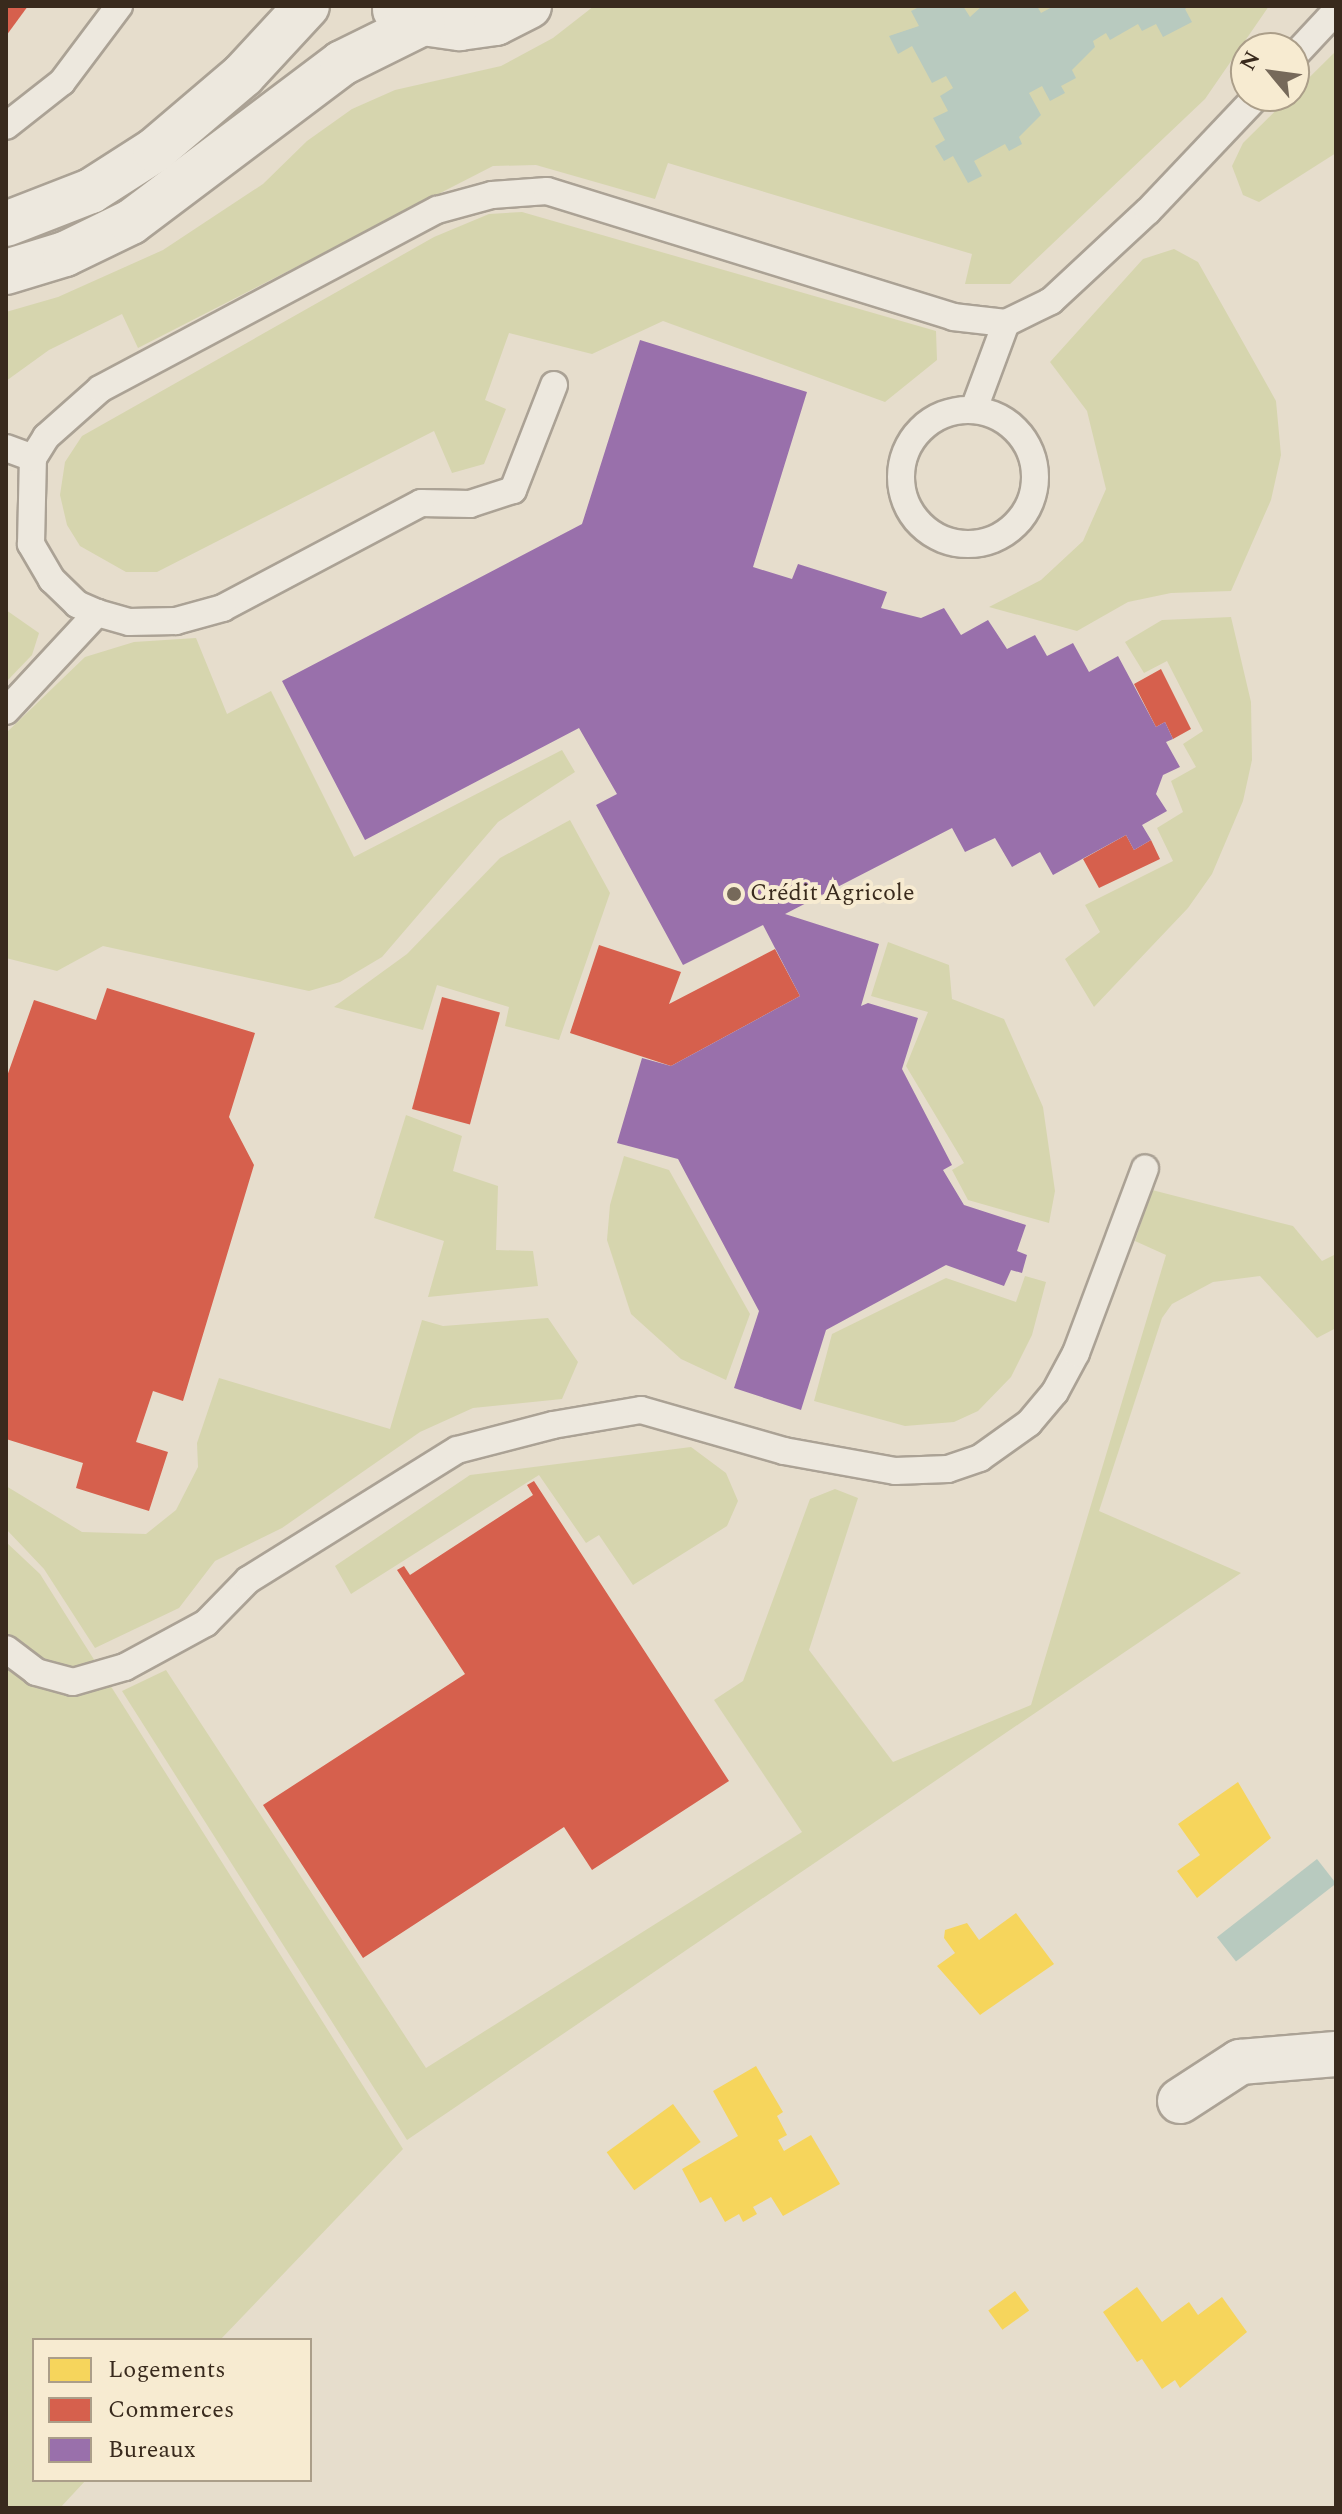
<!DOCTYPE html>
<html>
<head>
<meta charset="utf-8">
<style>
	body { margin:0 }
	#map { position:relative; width:1342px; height:2514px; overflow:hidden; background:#e6ddcc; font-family:Spectral,serif }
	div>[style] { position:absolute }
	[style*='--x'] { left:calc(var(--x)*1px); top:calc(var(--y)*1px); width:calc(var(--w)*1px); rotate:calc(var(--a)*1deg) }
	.green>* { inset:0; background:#d6d5ae }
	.water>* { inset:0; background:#b8cabf; transform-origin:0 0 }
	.homes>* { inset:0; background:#f6d55c; transform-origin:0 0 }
	.shops>* { inset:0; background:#d6604d; transform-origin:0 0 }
	.offices>* { inset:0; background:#9970ab }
	.roads { filter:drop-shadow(2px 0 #aba295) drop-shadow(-2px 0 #aba295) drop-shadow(0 2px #aba295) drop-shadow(0 -2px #aba295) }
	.lane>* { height:26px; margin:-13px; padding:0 13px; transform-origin:13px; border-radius:13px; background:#ede8de }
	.lane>.ring { margin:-13px; padding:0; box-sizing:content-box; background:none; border:26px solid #ede8de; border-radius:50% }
	.street>* { height:44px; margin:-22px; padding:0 22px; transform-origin:22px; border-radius:22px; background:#ede8de }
	.secondary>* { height:44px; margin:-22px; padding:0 22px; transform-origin:22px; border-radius:22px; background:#ede8de }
	.dots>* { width:22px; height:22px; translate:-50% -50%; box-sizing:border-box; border:4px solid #f7ebd1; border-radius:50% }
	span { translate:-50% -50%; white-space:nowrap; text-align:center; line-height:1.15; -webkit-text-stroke:8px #f7ebd1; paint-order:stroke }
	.poi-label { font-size:24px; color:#392a1d }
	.left { translate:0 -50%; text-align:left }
	.frame { position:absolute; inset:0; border:8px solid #392a1d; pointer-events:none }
	.legend { position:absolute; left:32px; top:2338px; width:280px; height:144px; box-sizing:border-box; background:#f7ebd1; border:2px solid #ab9e89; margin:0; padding:10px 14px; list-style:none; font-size:24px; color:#392a1d }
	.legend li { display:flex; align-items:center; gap:16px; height:40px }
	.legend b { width:40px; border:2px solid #ab9e89 }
	.north { position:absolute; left:1230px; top:32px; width:80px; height:80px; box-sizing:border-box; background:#f7ebd1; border:2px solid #ab9e89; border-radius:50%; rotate:299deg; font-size:22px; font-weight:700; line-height:32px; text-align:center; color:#392a1d }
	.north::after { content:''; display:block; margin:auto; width:28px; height:36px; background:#76695a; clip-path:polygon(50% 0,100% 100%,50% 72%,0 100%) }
</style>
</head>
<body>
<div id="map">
	<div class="green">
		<div style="clip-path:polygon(594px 6px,1269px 6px,1205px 99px,1010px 284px,965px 284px,972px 254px,668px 163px,655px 199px,536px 165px,493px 166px,138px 348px,122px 314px,49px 350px,6px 381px,6px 312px,58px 297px,163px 250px,263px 184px,307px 141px,352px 109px,395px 90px,501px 66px,553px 38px)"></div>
		<div style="clip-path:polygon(1336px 51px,1336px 153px,1259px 202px,1243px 195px,1232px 166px,1243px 143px)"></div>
		<div style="clip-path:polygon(522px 212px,936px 331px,937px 360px,885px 402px,663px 321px,592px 354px,509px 333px,485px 400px,506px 409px,484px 464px,452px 473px,434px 431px,157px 572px,126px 572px,80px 546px,67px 525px,60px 495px,65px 462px,82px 436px,434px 237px,489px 214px)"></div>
		<div style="clip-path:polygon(1174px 249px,1198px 262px,1276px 401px,1281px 455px,1271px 500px,1231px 591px,1171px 593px,1128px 602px,1077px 631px,989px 607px,1041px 580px,1083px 541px,1106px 489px,1087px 411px,1050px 362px,1143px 259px)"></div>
		<div style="clip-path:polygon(6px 610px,39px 633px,32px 655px,6px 682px)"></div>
		<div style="clip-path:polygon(1231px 617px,1251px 702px,1252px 760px,1243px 801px,1212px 874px,1188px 908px,1094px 1007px,1065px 959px,1100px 932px,1085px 905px,1173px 861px,1157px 828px,1183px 812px,1171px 781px,1196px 767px,1183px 744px,1203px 731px,1167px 661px,1144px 673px,1125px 642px,1162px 620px)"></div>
		<div style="clip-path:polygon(196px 638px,227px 714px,271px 691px,354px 857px,562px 750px,575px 772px,498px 822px,382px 957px,340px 982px,309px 991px,103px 946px,57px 971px,6px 958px,6px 733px,85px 657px,134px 642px)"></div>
		<div style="clip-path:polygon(570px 820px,610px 893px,559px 1040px,505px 1026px,509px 1007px,437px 985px,423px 1030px,334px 1007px,407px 954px,500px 858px)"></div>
		<div style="clip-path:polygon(888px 942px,949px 965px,952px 999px,1004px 1019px,1043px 1107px,1055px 1191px,1049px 1223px,968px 1200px,952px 1170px,964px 1163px,906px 1066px,928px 1012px,871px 996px)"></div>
		<div style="clip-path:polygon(406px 1115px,462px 1136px,453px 1171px,498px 1186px,496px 1250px,533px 1251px,538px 1286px,428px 1297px,444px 1241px,374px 1218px)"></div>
		<div style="clip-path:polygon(624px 1156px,669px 1170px,750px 1314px,726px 1380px,681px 1359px,631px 1314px,607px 1240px,610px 1205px)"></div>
		<div style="clip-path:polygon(1152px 1190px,1293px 1226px,1322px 1261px,1336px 1254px,1336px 1328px,1317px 1338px,1260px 1276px,1213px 1282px,1172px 1304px,1162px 1318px,1099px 1511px,1241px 1573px,407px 2140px,122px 1691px,166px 1670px,426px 2068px,802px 1832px,714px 1700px,743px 1681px,810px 1499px,835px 1489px,858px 1498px,809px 1650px,893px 1762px,1031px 1705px,1166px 1255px,1135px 1241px)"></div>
		<div style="clip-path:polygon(1025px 1276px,1046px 1282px,1032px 1335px,1011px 1377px,978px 1411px,954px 1422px,905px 1426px,814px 1401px,832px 1334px,946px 1278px,1016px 1302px)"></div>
		<div style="clip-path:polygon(548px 1318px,578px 1362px,562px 1399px,473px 1408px,420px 1432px,282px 1528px,215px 1561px,179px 1608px,95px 1648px,44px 1569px,6px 1529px,6px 1486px,82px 1532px,146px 1534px,176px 1510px,198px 1467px,197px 1443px,219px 1378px,390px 1429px,422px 1320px,443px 1326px)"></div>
		<div style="clip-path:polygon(691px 1447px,726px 1473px,738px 1501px,727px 1526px,633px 1585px,599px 1535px,586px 1543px,539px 1475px,351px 1594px,335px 1566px,470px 1475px)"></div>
		<div style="clip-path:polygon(6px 1542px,40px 1574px,403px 2149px,220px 2340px,34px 2340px,34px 2480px,86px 2480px,60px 2508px,6px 2508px)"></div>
	</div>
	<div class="water">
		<div style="clip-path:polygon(921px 6px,963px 6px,970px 17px,982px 6px,1037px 6px,1041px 13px,1054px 6px,1189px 6px,1185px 9px,1192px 22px,1163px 37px,1156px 24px,1142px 31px,1138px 24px,1110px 40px,1106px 33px,1093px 41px,1095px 47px,1072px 70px,1076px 78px,1061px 86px,1065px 93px,1050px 101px,1042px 86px,1029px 93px,1041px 115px,1019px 137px,1022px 144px,1009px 151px,1005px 144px,974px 161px,982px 176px,968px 183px,953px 156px,944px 161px,935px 146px,945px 140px,933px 118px,948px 111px,940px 96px,953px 88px,946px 76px,932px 83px,912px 46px,898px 54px,889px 36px,919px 26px,911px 11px)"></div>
		<div style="left:1317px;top:1859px;width:31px;height:127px;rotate:52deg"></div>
	</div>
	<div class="homes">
		<div style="clip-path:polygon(1238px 1782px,1271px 1838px,1197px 1898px,1177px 1871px,1200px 1855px,1178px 1824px)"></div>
		<div style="clip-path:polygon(1016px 1913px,1054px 1964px,980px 2015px,937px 1966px,955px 1953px,944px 1938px,945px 1930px,967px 1923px,979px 1940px)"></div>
		<div style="clip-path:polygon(756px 2066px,783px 2112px,777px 2116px,787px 2135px,778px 2140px,784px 2151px,811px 2135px,840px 2184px,783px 2216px,771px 2197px,753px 2207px,757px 2214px,743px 2222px,739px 2214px,725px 2222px,711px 2197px,700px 2203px,682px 2169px,738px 2136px,713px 2091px)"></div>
		<div style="left:673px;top:2104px;width:47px;height:82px;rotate:54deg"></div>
		<div style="clip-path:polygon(1137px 2287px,1162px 2322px,1189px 2302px,1198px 2315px,1222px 2297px,1247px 2332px,1180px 2388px,1175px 2380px,1162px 2389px,1142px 2359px,1137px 2362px,1103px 2312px)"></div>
		<div style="left:1015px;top:2291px;width:24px;height:33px;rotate:54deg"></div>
	</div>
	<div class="shops">
		<div style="clip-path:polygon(6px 6px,28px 6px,6px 36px)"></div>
		<div style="clip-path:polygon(1161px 669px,1191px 729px,1173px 739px,1165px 722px,1156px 727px,1134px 684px)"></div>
		<div style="clip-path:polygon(1126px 835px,1134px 850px,1151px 840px,1160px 859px,1099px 888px,1083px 859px)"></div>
		<div style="clip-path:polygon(599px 945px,681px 972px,669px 1004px,775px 949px,800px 996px,671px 1066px,570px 1033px)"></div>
		<div style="clip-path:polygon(107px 988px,255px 1033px,229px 1117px,254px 1165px,183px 1401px,153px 1391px,136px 1442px,168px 1452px,149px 1511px,76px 1488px,83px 1463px,6px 1439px,6px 1079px,34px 1000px,96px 1020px)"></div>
		<div style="left:442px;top:997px;width:60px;height:116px;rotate:15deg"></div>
		<div style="clip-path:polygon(534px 1481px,729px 1781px,592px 1870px,564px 1827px,363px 1958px,263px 1805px,465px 1674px,397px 1570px,404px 1566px,410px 1575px,533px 1495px,527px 1485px)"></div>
	</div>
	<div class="offices">
		<div style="clip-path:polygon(640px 340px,807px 392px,753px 567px,792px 579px,798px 564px,887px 592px,881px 608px,921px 618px,944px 608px,961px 635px,988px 620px,1007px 649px,1035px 635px,1047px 656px,1073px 643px,1089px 672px,1118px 656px,1156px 727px,1165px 722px,1173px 739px,1166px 742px,1180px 767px,1163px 775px,1156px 794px,1167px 811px,1142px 825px,1151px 840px,1134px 850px,1126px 835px,1053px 875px,1040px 852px,1012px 867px,995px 838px,965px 852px,952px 828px,785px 914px,879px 944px,861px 1006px,868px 1003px,918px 1018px,902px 1069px,952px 1165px,943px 1170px,964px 1205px,1026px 1225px,1017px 1251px,1027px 1255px,1022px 1273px,1011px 1270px,1004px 1286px,946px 1265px,826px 1330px,801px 1410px,734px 1388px,759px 1311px,678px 1159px,617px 1143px,642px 1058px,671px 1066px,800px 996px,763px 925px,683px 965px,596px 805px,617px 794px,579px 728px,365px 840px,282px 681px,582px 524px)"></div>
	</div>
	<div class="roads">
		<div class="lane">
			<div style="--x:1294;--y:56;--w:62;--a:-47"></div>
			<div style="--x:6;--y:126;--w:71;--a:-38.2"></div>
			<div style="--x:62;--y:82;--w:95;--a:-53.1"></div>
			<div style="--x:554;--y:385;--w:113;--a:111.3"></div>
			<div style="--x:513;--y:490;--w:45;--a:162"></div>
			<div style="--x:470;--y:504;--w:49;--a:-178.8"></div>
			<div style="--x:421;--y:503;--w:224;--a:152.1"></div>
			<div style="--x:223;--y:608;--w:49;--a:164.5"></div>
			<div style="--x:176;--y:621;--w:47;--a:178.8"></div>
			<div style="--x:129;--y:622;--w:33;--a:-164"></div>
			<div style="--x:97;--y:613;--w:22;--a:-156"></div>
			<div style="--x:77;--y:604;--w:35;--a:-136"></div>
			<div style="--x:52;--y:580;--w:42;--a:-120.3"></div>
			<div style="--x:31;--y:544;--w:86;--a:-88.7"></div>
			<div style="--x:33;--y:458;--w:25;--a:-58"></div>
			<div style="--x:46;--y:437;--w:72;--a:-41.6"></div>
			<div style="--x:100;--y:389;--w:382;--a:-28"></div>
			<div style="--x:437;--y:210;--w:57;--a:-15.3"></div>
			<div style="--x:492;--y:195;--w:55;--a:-4.2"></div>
			<div style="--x:547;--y:191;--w:425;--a:17.2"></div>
			<div style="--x:953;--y:317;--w:53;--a:6.5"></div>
			<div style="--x:1006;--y:323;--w:50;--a:-26.1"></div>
			<div style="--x:1051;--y:301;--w:132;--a:-42.9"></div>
			<div style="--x:1148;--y:211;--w:158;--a:-46.5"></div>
			<div style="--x:974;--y:409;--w:92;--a:-69.6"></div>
			<div class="ring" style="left:901px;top:410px;width:108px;height:108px"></div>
			<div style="--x:6;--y:448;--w:29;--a:20"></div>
			<div style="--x:6;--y:711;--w:134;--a:-47.1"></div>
			<div style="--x:6;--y:1649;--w:38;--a:37"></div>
			<div style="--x:36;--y:1672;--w:38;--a:15"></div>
			<div style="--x:73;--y:1682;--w:54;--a:-16.1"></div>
			<div style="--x:125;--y:1667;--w:92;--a:-28.5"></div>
			<div style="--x:206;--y:1623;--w:60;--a:-45.7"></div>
			<div style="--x:248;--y:1580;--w:246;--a:-31.9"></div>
			<div style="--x:457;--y:1450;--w:99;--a:-14.6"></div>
			<div style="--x:553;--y:1425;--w:89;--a:-9.7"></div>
			<div style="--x:641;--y:1410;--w:149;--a:16"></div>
			<div style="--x:784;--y:1451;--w:113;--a:10.2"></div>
			<div style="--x:895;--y:1471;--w:53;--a:-2.2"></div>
			<div style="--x:948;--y:1469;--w:34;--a:-19"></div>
			<div style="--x:980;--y:1458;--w:60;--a:-35.5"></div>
			<div style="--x:1029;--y:1423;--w:40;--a:-50"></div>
			<div style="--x:1055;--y:1392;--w:44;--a:-61.7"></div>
			<div style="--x:1076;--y:1353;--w:197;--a:-69.5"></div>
		</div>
		<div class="street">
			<div style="--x:1180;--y:2101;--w:72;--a:-33"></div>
			<div style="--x:1240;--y:2062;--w:96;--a:-4.8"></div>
		</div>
		<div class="secondary">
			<div style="--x:395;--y:10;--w:31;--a:25"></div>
			<div style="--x:423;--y:23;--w:37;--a:8"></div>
			<div style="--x:460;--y:28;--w:36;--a:-8"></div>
			<div style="--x:496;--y:23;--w:37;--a:-27"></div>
			<div style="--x:6;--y:224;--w:91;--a:-21.2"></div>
			<div style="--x:91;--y:191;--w:76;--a:-32.6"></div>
			<div style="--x:155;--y:150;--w:116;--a:-40.4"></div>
			<div style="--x:243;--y:75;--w:94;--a:-47.2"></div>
			<div style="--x:6;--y:272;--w:62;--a:-17"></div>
			<div style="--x:65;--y:254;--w:73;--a:-25.9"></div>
			<div style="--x:131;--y:222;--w:264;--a:-37"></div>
			<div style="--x:342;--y:63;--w:90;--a:-26.3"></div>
		</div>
	</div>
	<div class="dots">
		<div style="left:734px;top:894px;background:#76695a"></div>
	</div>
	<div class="poi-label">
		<span class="left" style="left:750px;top:894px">Crédit Agricole</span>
	</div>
	<div class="frame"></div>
	<ul class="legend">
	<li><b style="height:22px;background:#f6d55c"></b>Logements</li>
	<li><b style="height:22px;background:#d6604d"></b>Commerces</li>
	<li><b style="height:22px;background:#9970ab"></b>Bureaux</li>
	</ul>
	<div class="north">N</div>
</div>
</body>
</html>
